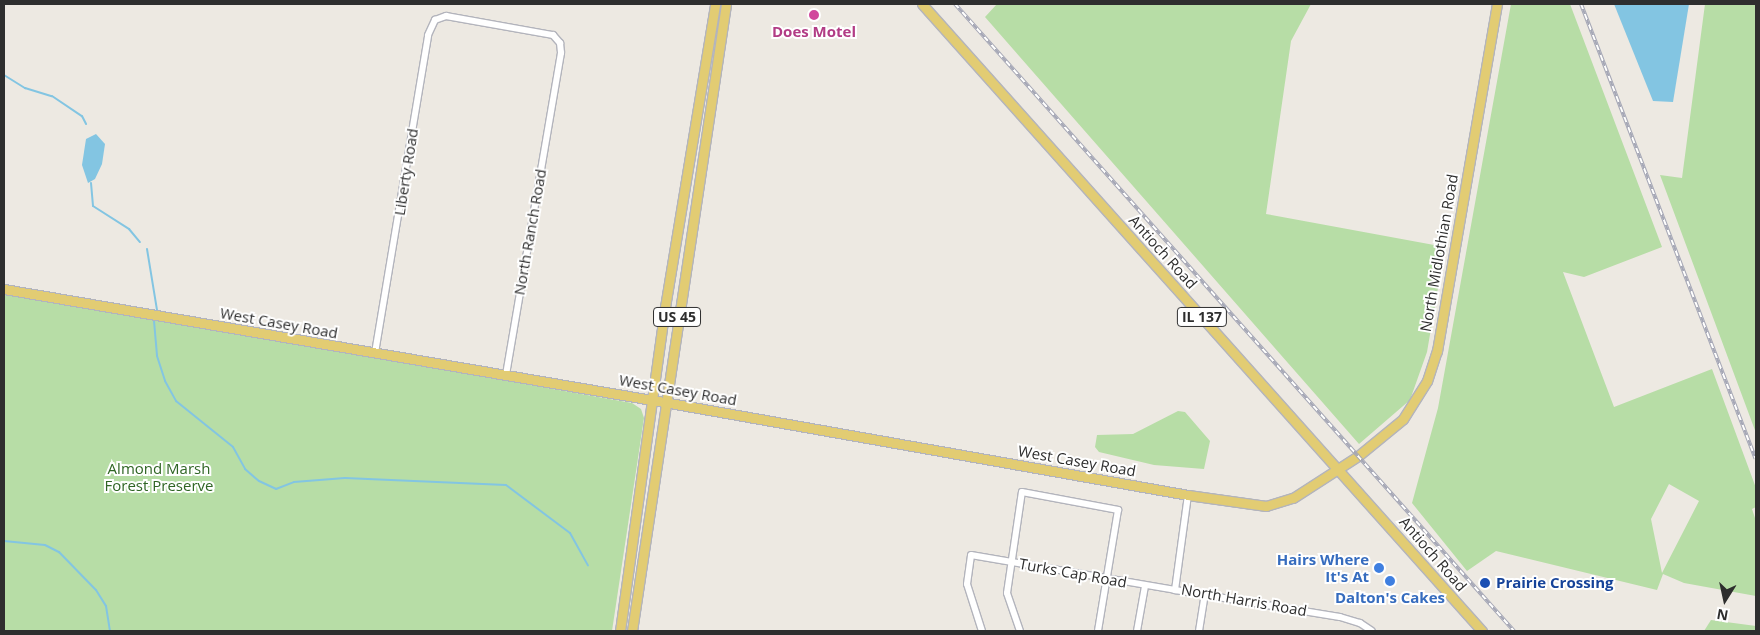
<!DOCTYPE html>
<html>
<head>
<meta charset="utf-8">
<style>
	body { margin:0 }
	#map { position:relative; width:1760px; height:635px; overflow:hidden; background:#ede9e2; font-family:"Open Sans",sans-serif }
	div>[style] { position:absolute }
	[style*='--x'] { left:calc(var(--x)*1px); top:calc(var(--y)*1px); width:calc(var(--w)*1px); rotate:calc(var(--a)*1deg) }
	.green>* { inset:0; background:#b7dda6 }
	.water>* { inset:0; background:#83c5e2 }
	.stream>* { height:2px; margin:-1px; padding:0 1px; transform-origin:1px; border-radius:1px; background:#83c5e2 }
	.roads { filter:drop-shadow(1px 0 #b3b4bc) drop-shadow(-1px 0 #b3b4bc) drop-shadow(0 1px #b3b4bc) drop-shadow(0 -1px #b3b4bc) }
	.minor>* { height:6px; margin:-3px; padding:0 3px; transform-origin:3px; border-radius:3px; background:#fff }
	.major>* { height:9px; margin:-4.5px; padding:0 4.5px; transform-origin:4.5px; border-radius:4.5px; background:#e2cc73 }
	.rail>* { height:4px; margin-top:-2px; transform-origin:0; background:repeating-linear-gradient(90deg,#fff 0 5.5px,#a5a7b6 0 11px); box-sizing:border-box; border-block:1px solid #a5a7b6 }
	.dots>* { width:14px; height:14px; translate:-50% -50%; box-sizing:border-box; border:2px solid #fff; border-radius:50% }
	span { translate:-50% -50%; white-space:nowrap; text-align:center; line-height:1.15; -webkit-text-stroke:4px #fff; paint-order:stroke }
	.shield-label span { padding:1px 4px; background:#fff; border:1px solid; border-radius:4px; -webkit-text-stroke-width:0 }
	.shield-label { font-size:14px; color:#2e2e2e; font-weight:700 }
	.hotel-label { font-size:15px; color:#b23c85; font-weight:700 }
	.street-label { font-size:15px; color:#2e2e2e }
	.park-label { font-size:15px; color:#2f6524 }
	.shop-label { font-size:15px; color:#366cbe; font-weight:700 }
	.right { translate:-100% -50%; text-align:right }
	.transit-label { font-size:15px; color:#164399; font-weight:700 }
	.left { translate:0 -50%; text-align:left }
	.frame { position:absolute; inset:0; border:5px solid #2e2e2e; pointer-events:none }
	.north { position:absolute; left:1700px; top:575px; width:50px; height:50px; -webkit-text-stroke:4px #fff; paint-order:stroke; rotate:190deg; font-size:14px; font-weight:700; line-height:20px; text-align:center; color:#2e2e2e }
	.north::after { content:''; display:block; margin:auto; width:18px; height:22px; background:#2e2e2e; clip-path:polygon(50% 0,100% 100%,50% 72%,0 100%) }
</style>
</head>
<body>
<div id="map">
	<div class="green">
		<div style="clip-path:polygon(997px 4px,1311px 4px,1291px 41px,1266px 214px,1445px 247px,1427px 352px,1410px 400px,1359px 444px,985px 17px)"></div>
		<div style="clip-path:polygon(evenodd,1511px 4px,1570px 4px,1662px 247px,1584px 277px,1563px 272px,1614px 407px,1712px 369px,1756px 488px,1756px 507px,1752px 509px,1756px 521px,1756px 596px,1684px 583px,1663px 574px,1657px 590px,1496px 551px,1467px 571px,1412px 503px,1438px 408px,1511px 4px,1669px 484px,1699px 501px,1662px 573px,1651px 519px,1669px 484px)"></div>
		<div style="clip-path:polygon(1705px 4px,1756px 4px,1756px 433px,1660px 175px,1682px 178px)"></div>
		<div style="clip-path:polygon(4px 292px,632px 403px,641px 409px,644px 418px,612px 631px,4px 631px)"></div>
		<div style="clip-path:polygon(1178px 411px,1185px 412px,1210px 441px,1204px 469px,1154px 465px,1099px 452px,1095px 447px,1097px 435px,1133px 434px)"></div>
		<div style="clip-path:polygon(1711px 620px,1756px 626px,1756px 631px,1704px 631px)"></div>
	</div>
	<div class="water">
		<div style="clip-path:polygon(1614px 4px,1689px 4px,1673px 102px,1653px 101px)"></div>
		<div style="clip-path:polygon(96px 134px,105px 144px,102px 164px,95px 179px,88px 183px,82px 165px,86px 139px)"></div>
	</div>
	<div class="stream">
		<div style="--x:4;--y:75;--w:25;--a:32"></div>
		<div style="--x:25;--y:88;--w:28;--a:17"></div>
		<div style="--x:52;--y:96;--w:36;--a:34"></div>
		<div style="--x:82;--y:116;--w:9;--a:63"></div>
		<div style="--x:91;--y:183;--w:23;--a:85"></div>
		<div style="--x:93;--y:206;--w:43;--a:32.6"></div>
		<div style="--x:129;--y:229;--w:17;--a:50"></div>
		<div style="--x:147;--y:249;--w:62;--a:80.7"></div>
		<div style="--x:154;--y:321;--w:35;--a:85"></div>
		<div style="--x:157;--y:356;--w:26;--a:72"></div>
		<div style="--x:165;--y:381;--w:23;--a:61"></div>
		<div style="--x:176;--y:401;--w:73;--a:38.9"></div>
		<div style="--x:233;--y:447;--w:25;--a:61"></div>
		<div style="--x:245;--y:469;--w:18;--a:41"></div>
		<div style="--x:259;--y:481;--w:19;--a:25"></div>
		<div style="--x:276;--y:489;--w:19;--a:-21"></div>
		<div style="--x:294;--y:482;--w:51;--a:-4.5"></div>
		<div style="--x:345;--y:478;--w:161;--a:2.5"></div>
		<div style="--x:506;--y:485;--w:80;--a:36.9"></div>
		<div style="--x:570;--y:533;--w:37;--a:61"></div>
		<div style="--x:4;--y:541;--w:41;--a:5.6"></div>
		<div style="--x:45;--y:545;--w:16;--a:27"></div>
		<div style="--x:59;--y:552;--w:53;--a:45.8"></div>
		<div style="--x:96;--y:590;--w:19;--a:58"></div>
		<div style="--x:106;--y:606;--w:25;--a:81"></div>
	</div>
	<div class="roads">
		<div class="minor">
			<div style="--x:375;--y:353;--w:322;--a:-80.5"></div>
			<div style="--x:428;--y:35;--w:17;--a:-65"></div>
			<div style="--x:435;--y:20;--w:12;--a:-20"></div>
			<div style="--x:446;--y:16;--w:109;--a:10.1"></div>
			<div style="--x:553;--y:35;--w:11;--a:49"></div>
			<div style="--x:560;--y:43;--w:10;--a:84"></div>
			<div style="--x:561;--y:53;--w:327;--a:99.7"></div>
			<div style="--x:1188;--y:495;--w:96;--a:97.8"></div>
			<div style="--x:1175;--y:590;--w:167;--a:9.3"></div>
			<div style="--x:1340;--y:617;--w:21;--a:17"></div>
			<div style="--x:1360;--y:623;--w:14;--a:34"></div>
			<div style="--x:982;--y:631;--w:49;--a:-107.7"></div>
			<div style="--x:967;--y:584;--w:29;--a:-82"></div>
			<div style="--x:971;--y:555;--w:207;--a:9.7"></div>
			<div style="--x:1020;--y:631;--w:40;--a:-108.9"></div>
			<div style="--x:1007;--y:593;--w:102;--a:-81.6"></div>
			<div style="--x:1022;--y:492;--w:98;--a:10.6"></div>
			<div style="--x:1118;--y:510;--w:123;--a:99.4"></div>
			<div style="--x:1137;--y:631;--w:46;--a:-79.9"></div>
			<div style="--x:1199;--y:631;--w:37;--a:-81"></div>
		</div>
		<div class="major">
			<div style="--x:922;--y:4;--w:841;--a:48.23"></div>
			<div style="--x:4;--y:289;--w:670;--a:9.72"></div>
			<div style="--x:664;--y:402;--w:532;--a:10.06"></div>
			<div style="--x:1188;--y:495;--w:79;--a:8"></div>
			<div style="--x:1266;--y:506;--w:28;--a:-17"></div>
			<div style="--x:1293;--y:498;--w:77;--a:-32.9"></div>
			<div style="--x:1358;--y:456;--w:58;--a:-39.4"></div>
			<div style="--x:1403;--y:419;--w:45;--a:-57.7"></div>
			<div style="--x:1427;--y:381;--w:32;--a:-72"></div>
			<div style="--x:1437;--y:351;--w:352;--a:-80.2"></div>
			<div style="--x:620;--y:631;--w:327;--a:-82.1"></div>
			<div style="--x:665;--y:307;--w:307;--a:-80.6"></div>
			<div style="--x:632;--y:631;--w:634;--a:-81.47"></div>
		</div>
	</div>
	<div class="rail">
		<div style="--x:955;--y:4;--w:840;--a:48.28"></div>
		<div style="--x:1581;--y:4;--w:487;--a:69"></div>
	</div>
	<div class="dots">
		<div style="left:814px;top:15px;background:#d1479c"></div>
		<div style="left:1379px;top:568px;background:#3f7fe0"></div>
		<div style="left:1390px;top:581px;background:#3f7fe0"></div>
		<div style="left:1485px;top:583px;background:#1a4fb4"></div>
	</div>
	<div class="shield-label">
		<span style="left:677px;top:317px">US 45</span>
		<span style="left:1202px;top:317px">IL 137</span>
	</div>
	<div class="hotel-label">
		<span style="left:814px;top:32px">Does Motel</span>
	</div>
	<div class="street-label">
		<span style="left:406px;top:172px;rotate:-81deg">Liberty Road</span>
		<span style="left:530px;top:232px;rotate:-80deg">North Ranch Road</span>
		<span style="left:1163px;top:252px;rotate:48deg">Antioch Road</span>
		<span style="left:1439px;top:253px;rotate:-80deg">North Midlothian Road</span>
		<span style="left:279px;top:323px;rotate:10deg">West Casey Road</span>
		<span style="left:678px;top:390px;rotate:10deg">West Casey Road</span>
		<span style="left:1077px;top:461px;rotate:10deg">West Casey Road</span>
		<span style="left:1433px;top:554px;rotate:49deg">Antioch Road</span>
		<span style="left:1073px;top:573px;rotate:10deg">Turks Cap Road</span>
		<span style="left:1244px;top:600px;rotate:10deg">North Harris Road</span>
	</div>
	<div class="park-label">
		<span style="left:159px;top:477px">Almond Marsh<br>Forest Preserve</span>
	</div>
	<div class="shop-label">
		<span class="right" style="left:1369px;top:568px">Hairs Where<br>It's At</span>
		<span style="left:1390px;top:598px">Dalton's Cakes</span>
	</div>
	<div class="transit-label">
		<span class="left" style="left:1496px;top:583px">Prairie Crossing</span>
	</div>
	<div class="frame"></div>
	<div class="north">N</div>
</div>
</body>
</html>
